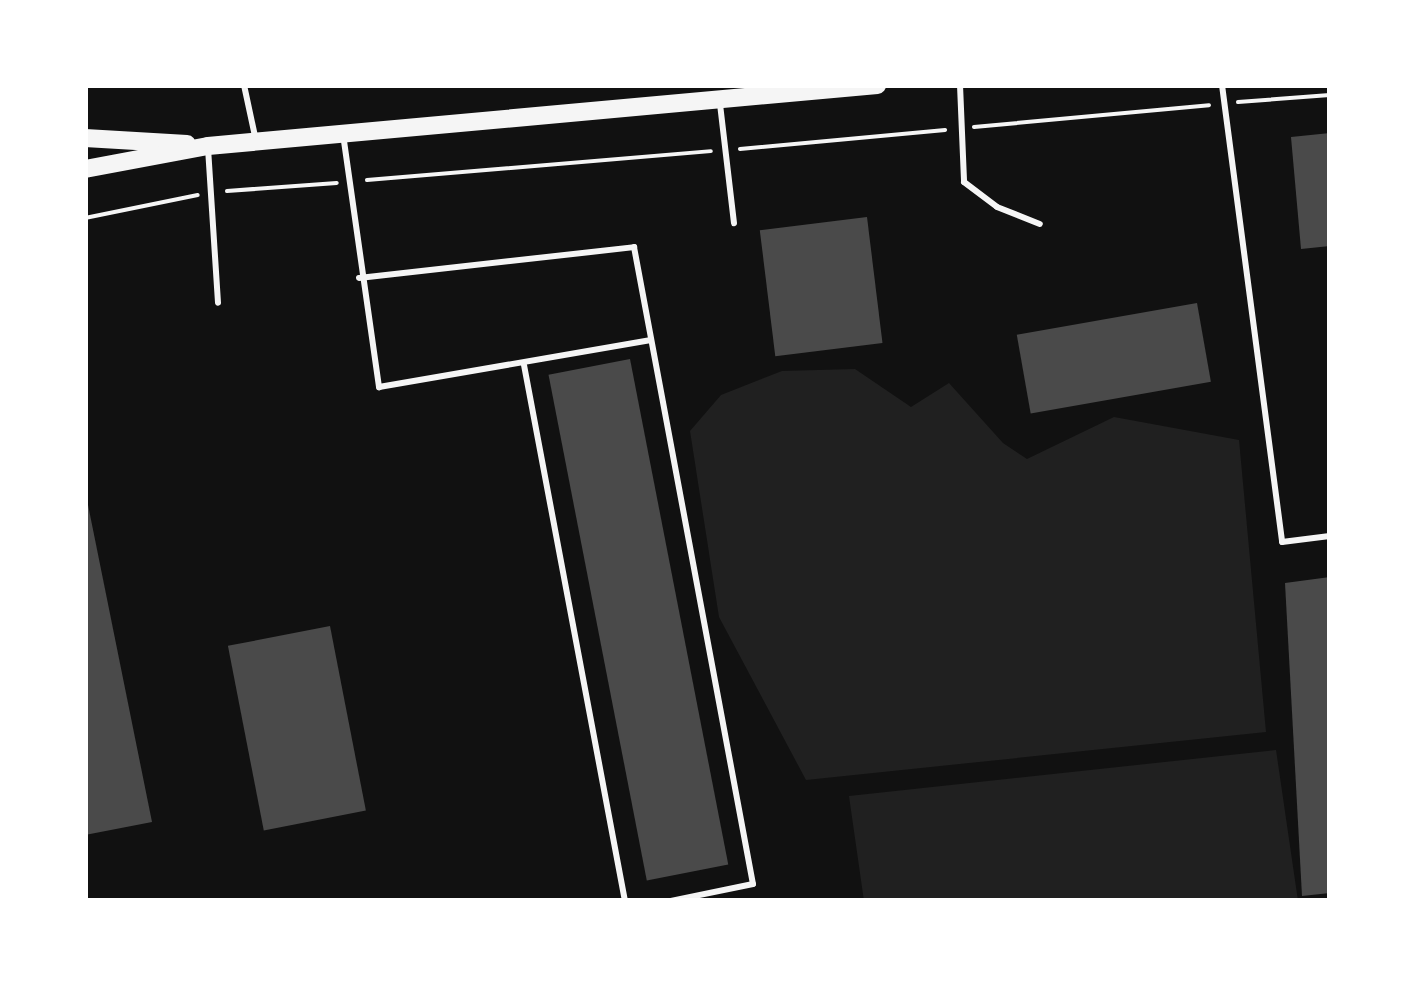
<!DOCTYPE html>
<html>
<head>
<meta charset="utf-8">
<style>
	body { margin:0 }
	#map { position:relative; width:1415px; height:986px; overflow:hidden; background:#111; font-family:Rubik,sans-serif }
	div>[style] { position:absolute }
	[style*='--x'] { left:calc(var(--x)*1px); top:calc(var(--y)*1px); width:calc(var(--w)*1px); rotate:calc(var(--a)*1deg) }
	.green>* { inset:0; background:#202020 }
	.building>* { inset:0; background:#4a4a4a; transform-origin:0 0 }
	.path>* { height:4px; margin:-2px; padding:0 2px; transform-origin:2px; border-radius:2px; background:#f5f5f5 }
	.service>* { height:6px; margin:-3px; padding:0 3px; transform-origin:3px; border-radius:3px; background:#f5f5f5 }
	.tertiary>* { height:18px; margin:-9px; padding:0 9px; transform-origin:9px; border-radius:9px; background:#f5f5f5 }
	span { translate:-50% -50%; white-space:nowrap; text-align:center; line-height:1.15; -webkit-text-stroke:8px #fff; paint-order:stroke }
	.frame { position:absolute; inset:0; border:88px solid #fff; pointer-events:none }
</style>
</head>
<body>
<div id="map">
	<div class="green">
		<div style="clip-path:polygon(855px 369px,911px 407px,949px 383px,1003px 443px,1027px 459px,1114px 417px,1239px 440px,1266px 732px,806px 780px,719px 617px,690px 431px,721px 395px,782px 371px)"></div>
		<div style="clip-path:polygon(1276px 750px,1298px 901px,864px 901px,849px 796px)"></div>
	</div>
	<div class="building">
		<div style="clip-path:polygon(1330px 133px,1330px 246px,1301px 249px,1291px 137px)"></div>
		<div style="left:867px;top:217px;width:127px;height:108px;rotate:83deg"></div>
		<div style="left:1197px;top:303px;width:80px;height:183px;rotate:80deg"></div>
		<div style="left:630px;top:359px;width:515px;height:83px;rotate:79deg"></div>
		<div style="clip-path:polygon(85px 490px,152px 822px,85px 835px)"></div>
		<div style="clip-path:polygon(1330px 577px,1330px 893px,1302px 896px,1285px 583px)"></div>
		<div style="left:330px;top:626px;width:188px;height:104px;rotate:79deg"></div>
	</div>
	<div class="path">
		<div style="--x:1238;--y:102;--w:92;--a:-4.4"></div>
		<div style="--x:974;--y:127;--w:236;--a:-5.3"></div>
		<div style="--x:740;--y:149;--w:206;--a:-5.3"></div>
		<div style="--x:367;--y:180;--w:345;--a:-4.8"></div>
		<div style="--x:227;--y:191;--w:110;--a:-4.2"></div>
		<div style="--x:85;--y:218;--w:115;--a:-11.5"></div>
	</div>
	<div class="service">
		<div style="--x:244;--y:85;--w:57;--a:77.9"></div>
		<div style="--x:960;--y:85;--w:97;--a:87.6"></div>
		<div style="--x:964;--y:182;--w:41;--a:37.1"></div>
		<div style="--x:997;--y:207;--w:46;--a:21.6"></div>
		<div style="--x:1222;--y:85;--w:461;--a:82.5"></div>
		<div style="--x:1282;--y:542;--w:48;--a:-7.1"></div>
		<div style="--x:720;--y:104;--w:120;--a:83.3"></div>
		<div style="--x:343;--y:134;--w:256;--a:81.9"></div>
		<div style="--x:379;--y:387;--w:276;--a:-9.8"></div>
		<div style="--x:208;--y:148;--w:155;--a:86.3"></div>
		<div style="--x:359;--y:278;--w:277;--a:-6.4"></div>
		<div style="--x:634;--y:247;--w:648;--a:79.42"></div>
		<div style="--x:753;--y:884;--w:85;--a:168.4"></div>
		<div style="--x:524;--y:365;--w:545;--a:79.33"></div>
	</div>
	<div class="tertiary">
		<div style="--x:85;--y:138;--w:102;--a:3.4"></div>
		<div style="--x:85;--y:169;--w:125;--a:-10.6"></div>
		<div style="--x:208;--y:146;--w:672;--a:-5.21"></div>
	</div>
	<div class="frame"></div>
</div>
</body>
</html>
